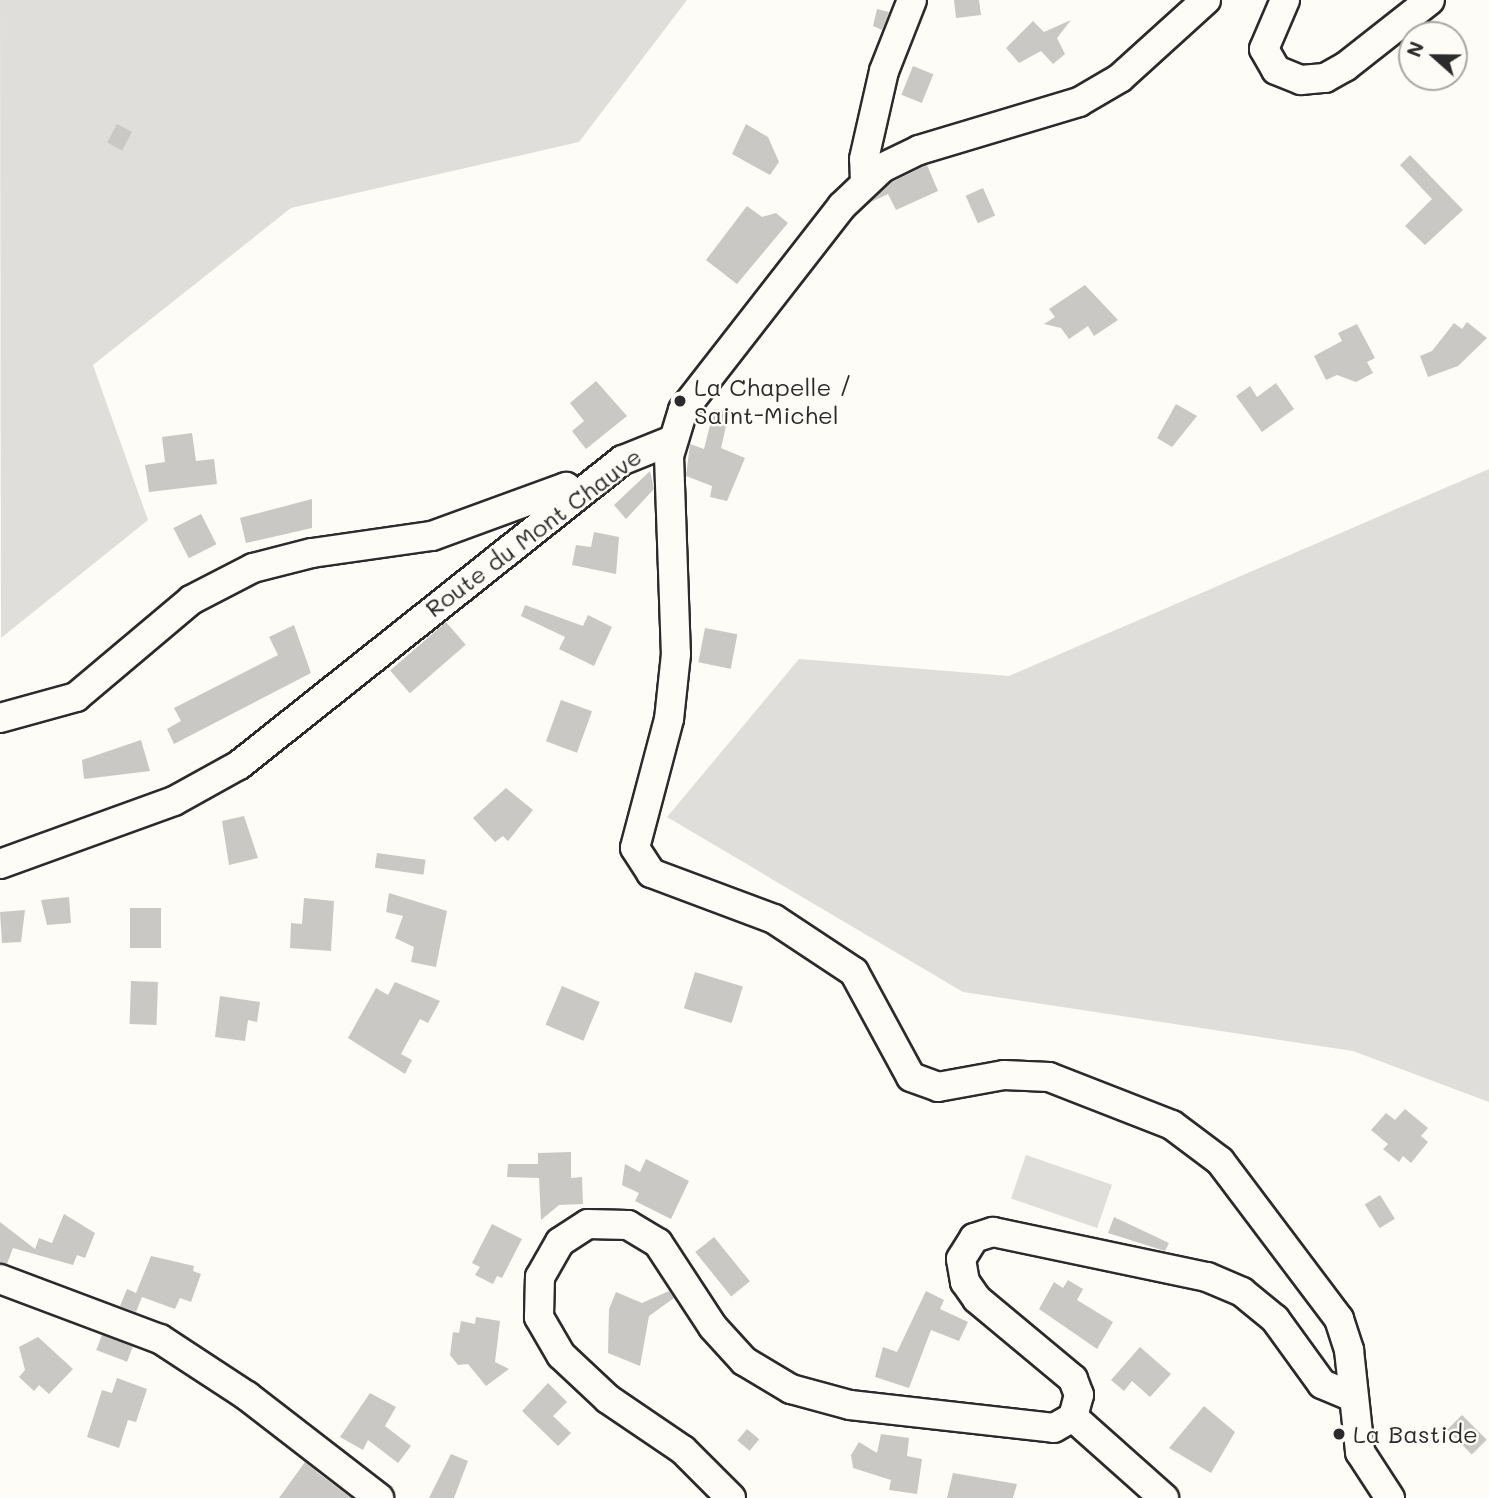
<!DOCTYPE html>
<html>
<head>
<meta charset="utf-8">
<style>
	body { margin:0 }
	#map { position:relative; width:1489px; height:1498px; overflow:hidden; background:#fdfcf7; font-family:Mali,sans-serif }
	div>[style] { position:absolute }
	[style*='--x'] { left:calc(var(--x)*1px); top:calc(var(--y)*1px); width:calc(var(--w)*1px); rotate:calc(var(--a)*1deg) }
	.green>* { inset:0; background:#dfdeda; transform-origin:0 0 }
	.building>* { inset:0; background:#c9c8c4; transform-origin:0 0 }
	.roads { filter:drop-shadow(2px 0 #2b2b2b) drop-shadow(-2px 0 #2b2b2b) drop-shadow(0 2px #2b2b2b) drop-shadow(0 -2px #2b2b2b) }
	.minor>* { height:28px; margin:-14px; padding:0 14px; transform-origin:14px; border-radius:14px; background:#fdfcf7 }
	.dots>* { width:19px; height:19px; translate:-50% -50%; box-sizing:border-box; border:4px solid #fdfcf7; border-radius:50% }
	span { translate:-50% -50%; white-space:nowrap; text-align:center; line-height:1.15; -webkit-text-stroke:5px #fdfcf7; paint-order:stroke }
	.poi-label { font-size:24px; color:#2b2b2b }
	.left { translate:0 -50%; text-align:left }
	.street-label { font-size:24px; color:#2b2b2b }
	.north { position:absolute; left:1398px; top:21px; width:70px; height:70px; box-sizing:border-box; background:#fdfcf7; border:2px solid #a9a8a5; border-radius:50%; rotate:291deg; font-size:19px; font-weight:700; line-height:28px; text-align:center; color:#2b2b2b }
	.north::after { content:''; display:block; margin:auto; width:24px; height:32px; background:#2b2b2b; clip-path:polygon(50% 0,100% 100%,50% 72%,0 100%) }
</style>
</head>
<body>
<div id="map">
	<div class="green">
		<div style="clip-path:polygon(0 0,687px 0,579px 142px,291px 208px,93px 365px,148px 520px,1px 638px)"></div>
		<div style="clip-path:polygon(1489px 469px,1489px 1102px,1353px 1051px,963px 992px,667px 817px,799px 659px,1009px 676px)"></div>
		<div style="left:1026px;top:1155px;width:91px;height:46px;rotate:19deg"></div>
	</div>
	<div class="building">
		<div style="clip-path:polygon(954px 0,979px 0,981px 15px,956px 18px)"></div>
		<div style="clip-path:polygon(877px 9px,889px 12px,882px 30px,873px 26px)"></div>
		<div style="clip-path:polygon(1071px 20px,1057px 38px,1065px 54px,1053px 64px,1041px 51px,1019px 63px,1006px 48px,1033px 21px,1044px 32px)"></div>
		<div style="left:913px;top:66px;width:22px;height:31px;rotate:22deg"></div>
		<div style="left:117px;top:124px;width:17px;height:21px;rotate:28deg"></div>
		<div style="clip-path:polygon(746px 124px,768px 137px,779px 162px,770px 175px,732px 154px)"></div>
		<div style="clip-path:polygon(1410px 155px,1463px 210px,1425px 245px,1405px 226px,1432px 199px,1400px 165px)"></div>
		<div style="clip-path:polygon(927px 165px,938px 191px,896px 210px,888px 194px,871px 202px,892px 182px)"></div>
		<div style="left:983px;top:188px;width:30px;height:19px;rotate:66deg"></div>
		<div style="clip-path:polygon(747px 206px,762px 217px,776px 213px,788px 223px,737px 284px,706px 260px)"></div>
		<div style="clip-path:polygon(1085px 285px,1118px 320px,1094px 336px,1088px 326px,1069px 339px,1061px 328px,1044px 324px,1055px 317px,1049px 309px)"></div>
		<div style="clip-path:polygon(1467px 322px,1487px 338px,1458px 366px,1428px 377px,1420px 356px,1432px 351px,1454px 323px,1462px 329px)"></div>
		<div style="clip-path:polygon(1357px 324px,1375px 358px,1367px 362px,1373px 373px,1356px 382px,1337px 375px,1326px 380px,1314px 356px,1342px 341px,1338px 333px)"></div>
		<div style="clip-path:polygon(596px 381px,627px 416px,586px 449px,572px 431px,584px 421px,570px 403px)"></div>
		<div style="clip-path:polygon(1276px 383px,1294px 409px,1262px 432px,1236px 396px,1250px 386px,1257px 397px)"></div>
		<div style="clip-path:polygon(1176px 404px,1197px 416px,1172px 447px,1157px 438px)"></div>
		<div style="clip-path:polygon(714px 409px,729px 413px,721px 448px,745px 458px,727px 501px,710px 497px,712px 486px,686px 476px,690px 444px,704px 449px)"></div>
		<div style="clip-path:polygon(192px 433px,196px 461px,214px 459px,217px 484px,149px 492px,145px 465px,165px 462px,162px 437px)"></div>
		<div style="clip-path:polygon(650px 471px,654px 489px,626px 519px,614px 505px)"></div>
		<div style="clip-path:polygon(312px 499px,312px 528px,246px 543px,240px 518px)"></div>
		<div style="left:201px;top:514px;width:34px;height:31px;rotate:63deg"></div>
		<div style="clip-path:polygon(594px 532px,619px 537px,616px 574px,572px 565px,576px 545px,591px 547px)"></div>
		<div style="clip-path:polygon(525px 605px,583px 626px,588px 615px,612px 627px,594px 666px,559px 649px,565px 637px,521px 616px)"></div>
		<div style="left:446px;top:622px;width:30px;height:74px;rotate:49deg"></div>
		<div style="clip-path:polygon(294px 625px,311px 673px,174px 744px,167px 729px,181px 721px,174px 708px,278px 655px,269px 637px)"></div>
		<div style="left:705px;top:628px;width:33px;height:35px;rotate:11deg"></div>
		<div style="left:561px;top:700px;width:33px;height:44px;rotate:20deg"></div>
		<div style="clip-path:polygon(141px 740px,150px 771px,84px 779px,82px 760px)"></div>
		<div style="clip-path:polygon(506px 788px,533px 810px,508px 841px,503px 836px,495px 842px,473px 818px)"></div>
		<div style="clip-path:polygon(244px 816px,258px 858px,229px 865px,222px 821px)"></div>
		<div style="left:377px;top:853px;width:49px;height:15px;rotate:8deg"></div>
		<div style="clip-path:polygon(389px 893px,447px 911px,436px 967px,411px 962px,414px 947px,395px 938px,403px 916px,386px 912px)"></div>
		<div style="clip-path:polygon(69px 897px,71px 923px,47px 925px,41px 900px)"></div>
		<div style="clip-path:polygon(304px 898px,334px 901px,331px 951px,290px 948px,291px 923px,302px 924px)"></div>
		<div style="left:130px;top:908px;width:31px;height:40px"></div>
		<div style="clip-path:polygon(25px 910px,21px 942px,2px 943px,0 912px)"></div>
		<div style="left:695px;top:972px;width:50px;height:38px;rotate:17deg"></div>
		<div style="left:131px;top:981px;width:27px;height:43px;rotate:2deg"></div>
		<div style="clip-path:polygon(395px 982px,440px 1001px,428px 1023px,420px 1019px,401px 1054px,412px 1060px,405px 1074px,348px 1038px,376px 988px,388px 995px)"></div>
		<div style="left:562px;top:986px;width:41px;height:42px;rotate:23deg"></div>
		<div style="clip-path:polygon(220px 996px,260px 1002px,257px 1022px,248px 1020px,245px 1041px,215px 1037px)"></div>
		<div style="clip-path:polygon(1405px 1109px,1428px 1128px,1421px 1136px,1428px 1142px,1411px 1163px,1403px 1156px,1399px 1162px,1383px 1149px,1388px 1144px,1371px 1130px,1386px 1113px,1395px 1120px)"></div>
		<div style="clip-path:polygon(571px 1152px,571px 1178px,582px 1177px,583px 1204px,559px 1205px,541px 1220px,539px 1178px,507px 1177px,508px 1164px,538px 1164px,538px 1153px)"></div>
		<div style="clip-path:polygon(646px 1159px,689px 1181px,671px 1219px,635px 1201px,639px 1193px,622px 1185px,625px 1164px,640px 1172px)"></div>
		<div style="left:1380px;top:1195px;width:28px;height:18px;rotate:58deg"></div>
		<div style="clip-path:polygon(64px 1214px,95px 1233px,85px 1258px,77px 1255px,73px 1265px,13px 1248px,7px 1264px,0 1263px,0 1222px,35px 1249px,39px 1238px,52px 1243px)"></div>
		<div style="clip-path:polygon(1114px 1217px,1169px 1243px,1165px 1251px,1108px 1233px)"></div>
		<div style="clip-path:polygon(492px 1224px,522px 1239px,502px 1278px,497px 1276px,493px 1284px,475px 1275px,480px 1267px,472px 1263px)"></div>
		<div style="left:714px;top:1237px;width:57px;height:24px;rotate:51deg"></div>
		<div style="clip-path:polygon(151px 1256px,194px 1266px,193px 1271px,201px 1274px,191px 1302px,180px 1298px,175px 1309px,142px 1297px,136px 1312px,120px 1306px,127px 1289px,136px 1293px)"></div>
		<div style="clip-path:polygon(1068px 1280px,1083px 1289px,1077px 1300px,1113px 1322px,1097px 1349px,1039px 1309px,1054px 1282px,1063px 1288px)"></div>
		<div style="clip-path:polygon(669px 1291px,674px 1298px,649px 1316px,640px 1366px,608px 1353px,609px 1309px,616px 1292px,642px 1303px)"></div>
		<div style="clip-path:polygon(926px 1291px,944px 1300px,940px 1309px,968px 1322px,959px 1341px,931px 1330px,909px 1388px,875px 1377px,883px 1347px,897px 1352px)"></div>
		<div style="clip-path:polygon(476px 1317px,500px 1321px,495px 1362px,509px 1369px,486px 1386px,468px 1364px,458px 1365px,450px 1355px,453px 1332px,459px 1333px,461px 1321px,475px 1324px)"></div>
		<div style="left:102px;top:1335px;width:33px;height:16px;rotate:21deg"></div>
		<div style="clip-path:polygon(38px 1337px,73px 1369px,49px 1394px,39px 1385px,34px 1391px,19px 1377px,25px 1370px,19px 1347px)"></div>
		<div style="clip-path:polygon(1140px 1347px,1171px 1374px,1150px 1397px,1132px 1381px,1124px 1391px,1111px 1380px)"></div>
		<div style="clip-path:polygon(117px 1378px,147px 1389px,136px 1422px,128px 1420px,119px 1448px,87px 1437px,102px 1390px,112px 1393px)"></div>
		<div style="clip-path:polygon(548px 1383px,567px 1402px,553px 1416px,571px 1433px,558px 1446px,522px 1411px)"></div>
		<div style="clip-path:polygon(370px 1393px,396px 1407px,385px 1426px,411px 1446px,398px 1463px,368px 1440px,363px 1450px,340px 1437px)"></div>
		<div style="clip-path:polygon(1204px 1406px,1235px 1432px,1211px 1473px,1169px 1448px)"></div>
		<div style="left:1462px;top:1415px;width:35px;height:21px;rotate:45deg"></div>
		<div style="left:747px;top:1429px;width:16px;height:15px;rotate:40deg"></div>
		<div style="clip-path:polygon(881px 1434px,909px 1438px,907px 1456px,922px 1459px,917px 1494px,889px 1490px,891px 1480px,853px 1468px,851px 1455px,859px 1442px,877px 1453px)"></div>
		<div style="clip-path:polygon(451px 1454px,468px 1461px,454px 1498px,429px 1498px)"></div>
		<div style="clip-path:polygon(305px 1462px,318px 1473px,351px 1498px,279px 1498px)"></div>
		<div style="clip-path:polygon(953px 1473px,1017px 1484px,1013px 1498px,947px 1498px)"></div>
	</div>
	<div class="roads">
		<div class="minor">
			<div style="--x:1206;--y:0;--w:116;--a:137.8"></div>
			<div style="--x:1120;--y:78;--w:48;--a:149.7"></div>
			<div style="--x:1079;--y:102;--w:167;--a:163.3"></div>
			<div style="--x:919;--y:150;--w:41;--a:154.1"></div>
			<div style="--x:882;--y:168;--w:55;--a:136.5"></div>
			<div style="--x:842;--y:206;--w:259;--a:127.9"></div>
			<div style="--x:683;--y:410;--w:48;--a:106.9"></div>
			<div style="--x:669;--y:456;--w:198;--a:88"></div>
			<div style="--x:676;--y:654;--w:65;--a:96.1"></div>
			<div style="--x:669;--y:719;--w:133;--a:104.8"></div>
			<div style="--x:635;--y:848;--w:30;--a:57"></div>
			<div style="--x:651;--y:873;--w:131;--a:20.5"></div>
			<div style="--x:774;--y:919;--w:96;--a:33.5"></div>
			<div style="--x:854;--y:972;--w:119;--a:61.5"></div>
			<div style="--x:911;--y:1077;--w:29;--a:20"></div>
			<div style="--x:938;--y:1087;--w:67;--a:-10.3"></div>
			<div style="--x:1004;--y:1075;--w:45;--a:2.5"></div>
			<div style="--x:1049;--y:1077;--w:132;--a:21.3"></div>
			<div style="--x:1172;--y:1125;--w:60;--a:36.9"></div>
			<div style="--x:1220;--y:1161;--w:198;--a:53"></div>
			<div style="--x:1339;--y:1319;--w:33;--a:72"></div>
			<div style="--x:1349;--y:1350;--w:103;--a:83.8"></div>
			<div style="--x:1360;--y:1452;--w:55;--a:56.9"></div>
			<div style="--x:1285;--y:0;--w:53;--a:113.2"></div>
			<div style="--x:1264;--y:49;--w:24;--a:60"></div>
			<div style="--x:1276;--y:70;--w:27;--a:22"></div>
			<div style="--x:1301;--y:80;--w:24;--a:-5"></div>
			<div style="--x:1325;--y:78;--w:23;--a:-29"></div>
			<div style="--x:1345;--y:67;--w:108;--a:-38.2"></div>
			<div style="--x:865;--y:182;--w:23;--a:-92"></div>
			<div style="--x:864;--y:159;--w:90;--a:-77.2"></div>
			<div style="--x:884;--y:71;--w:76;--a:-68.5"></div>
			<div style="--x:0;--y:718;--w:79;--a:-15.4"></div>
			<div style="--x:76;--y:697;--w:150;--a:-40.1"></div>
			<div style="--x:191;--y:600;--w:70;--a:-27.3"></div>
			<div style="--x:253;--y:568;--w:61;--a:-14.3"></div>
			<div style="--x:312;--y:553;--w:121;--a:-8.1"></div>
			<div style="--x:432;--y:536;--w:143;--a:-20.1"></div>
			<div style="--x:566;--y:487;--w:14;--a:36"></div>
			<div style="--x:0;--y:864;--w:185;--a:-19.9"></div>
			<div style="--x:174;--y:801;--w:74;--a:-29"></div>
			<div style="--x:239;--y:765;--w:490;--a:-38.5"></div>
			<div style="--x:623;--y:460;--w:51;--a:-22"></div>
			<div style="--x:0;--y:1279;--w:171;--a:20.6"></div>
			<div style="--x:160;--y:1339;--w:104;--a:33.2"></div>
			<div style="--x:247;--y:1396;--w:167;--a:37.7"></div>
			<div style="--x:1073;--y:1417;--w:122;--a:41.7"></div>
			<div style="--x:731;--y:1498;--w:68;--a:-135"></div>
			<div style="--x:683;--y:1450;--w:91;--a:-145.8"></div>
			<div style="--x:608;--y:1399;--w:64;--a:-136.9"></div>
			<div style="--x:561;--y:1355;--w:44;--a:-120.1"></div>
			<div style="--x:539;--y:1317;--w:40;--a:-88.6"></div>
			<div style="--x:540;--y:1277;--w:40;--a:-60.3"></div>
			<div style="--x:560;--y:1242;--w:33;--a:-33"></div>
			<div style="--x:588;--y:1224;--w:40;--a:1.4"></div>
			<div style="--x:628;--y:1225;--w:35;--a:31"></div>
			<div style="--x:658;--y:1243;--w:100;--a:56.8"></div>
			<div style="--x:713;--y:1327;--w:46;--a:47.6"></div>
			<div style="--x:744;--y:1361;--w:55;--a:30.8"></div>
			<div style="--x:791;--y:1389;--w:61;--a:15.2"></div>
			<div style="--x:850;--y:1405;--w:205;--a:6.4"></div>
			<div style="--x:1054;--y:1428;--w:22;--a:-30"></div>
			<div style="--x:1073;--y:1417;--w:23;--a:-75"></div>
			<div style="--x:1079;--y:1395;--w:17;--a:-111"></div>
			<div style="--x:1073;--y:1379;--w:125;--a:-140.2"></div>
			<div style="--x:977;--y:1299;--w:21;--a:-125"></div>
			<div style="--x:965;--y:1282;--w:23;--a:-100"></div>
			<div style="--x:961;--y:1259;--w:25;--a:-58"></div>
			<div style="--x:974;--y:1238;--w:20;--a:-18"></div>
			<div style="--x:993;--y:1232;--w:219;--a:11.9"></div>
			<div style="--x:1207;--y:1277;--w:38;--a:23"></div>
			<div style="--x:1242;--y:1292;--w:43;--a:39.3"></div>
			<div style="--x:1275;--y:1319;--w:80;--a:54.1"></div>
			<div style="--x:1322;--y:1384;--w:33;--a:23"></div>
		</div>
	</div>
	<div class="dots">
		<div style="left:680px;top:401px;background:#2b2b2b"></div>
		<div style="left:1339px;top:1434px;background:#2b2b2b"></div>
	</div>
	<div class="poi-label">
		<span class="left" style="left:694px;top:401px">La Chapelle /<br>Saint-Michel</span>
		<span class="left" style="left:1353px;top:1434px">La Bastide</span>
	</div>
	<div class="street-label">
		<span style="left:533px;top:532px;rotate:-37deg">Route du Mont Chauve</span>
	</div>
	<div class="north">N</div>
</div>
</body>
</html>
